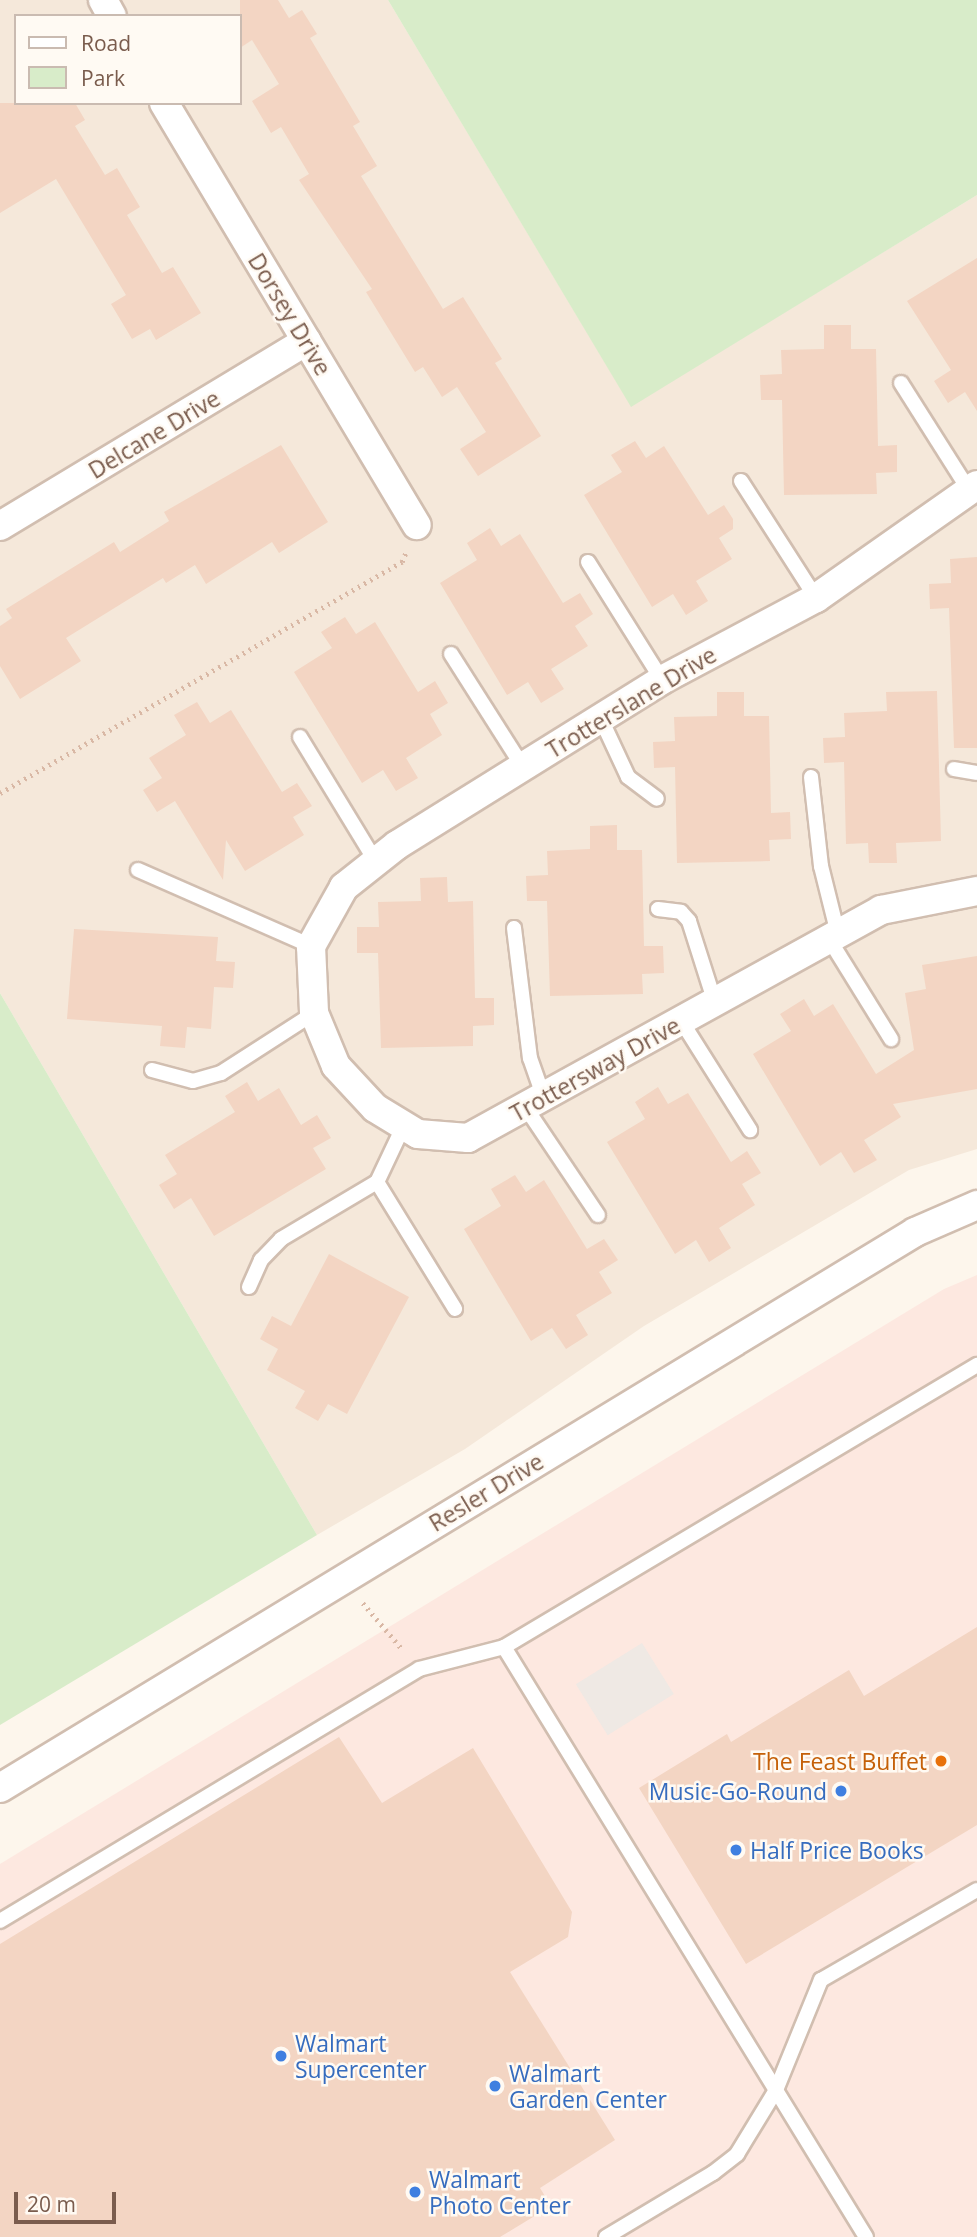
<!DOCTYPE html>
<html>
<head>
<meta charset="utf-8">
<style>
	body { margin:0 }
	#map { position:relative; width:977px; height:2237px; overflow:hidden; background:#fdf6ec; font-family:"Open Sans",sans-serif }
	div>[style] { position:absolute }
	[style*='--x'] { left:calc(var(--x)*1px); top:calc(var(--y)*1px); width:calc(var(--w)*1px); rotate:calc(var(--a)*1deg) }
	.residential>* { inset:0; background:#f5e8da }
	.commercial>* { inset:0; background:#fde8e0 }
	.industrial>* { inset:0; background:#efe9e4; transform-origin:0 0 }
	.green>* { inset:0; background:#d8ecc9 }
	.building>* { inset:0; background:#f3d5c3 }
	.path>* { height:4.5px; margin-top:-2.25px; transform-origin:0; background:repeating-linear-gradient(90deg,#d9b8a5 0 2px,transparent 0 7px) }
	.roads { filter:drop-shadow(2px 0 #d1beb0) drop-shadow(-2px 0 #d1beb0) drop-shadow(0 2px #d1beb0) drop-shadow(0 -2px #d1beb0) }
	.lane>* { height:14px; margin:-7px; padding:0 7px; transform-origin:7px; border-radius:7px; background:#fff }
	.street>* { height:28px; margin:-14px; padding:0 14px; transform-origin:14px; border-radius:14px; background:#fff }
	.dots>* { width:19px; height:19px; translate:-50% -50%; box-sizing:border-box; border:4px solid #fffaf3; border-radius:50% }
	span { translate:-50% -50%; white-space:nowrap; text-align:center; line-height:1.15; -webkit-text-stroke:5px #fffaf3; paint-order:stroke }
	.street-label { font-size:23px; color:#7a5c4d }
	.food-label { font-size:23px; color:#c56008 }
	.right { translate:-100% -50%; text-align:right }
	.shop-label { font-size:23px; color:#366cbe }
	.left { translate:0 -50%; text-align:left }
	.legend { position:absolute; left:14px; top:14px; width:228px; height:91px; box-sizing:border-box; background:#fffaf3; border:2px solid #cabbb1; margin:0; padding:9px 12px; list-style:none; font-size:21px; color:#7a5c4d }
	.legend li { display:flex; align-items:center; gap:14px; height:35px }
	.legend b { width:35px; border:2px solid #cabbb1 }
	.scale { position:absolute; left:14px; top:2192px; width:102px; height:32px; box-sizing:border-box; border:4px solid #7a5c4d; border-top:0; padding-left:9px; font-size:21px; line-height:24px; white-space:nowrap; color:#7a5c4d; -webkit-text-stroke:5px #fffaf3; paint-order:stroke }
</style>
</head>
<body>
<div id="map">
	<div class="residential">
		<div style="clip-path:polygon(evenodd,0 0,388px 0,631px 406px,977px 195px,977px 1149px,909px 1170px,644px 1326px,465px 1449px,317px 1535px,0 993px,0 0,16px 16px,240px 16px,240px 103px,16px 103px,16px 16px)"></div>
	</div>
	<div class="commercial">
		<div style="clip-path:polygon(977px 1275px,977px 2237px,0 2237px,0 1864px,944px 1289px)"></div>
	</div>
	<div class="industrial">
		<div style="left:642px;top:1643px;width:60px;height:78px;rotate:58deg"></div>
	</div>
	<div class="green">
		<div style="clip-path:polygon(388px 0,977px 0,977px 195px,631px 407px)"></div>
		<div style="clip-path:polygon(0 993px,317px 1535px,0 1725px)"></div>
	</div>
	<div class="building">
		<div style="clip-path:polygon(240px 0,278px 0,289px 18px,302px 10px,317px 34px,310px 38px,360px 122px,353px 126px,377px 166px,361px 176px,443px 309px,463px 297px,502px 359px,495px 363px,541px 436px,478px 476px,460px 449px,486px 432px,457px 387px,442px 397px,423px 367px,415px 372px,366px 292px,372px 289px,299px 180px,309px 174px,281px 127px,271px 133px,252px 101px,279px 84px,252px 40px,240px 48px)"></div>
		<div style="clip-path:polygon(0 103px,75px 103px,85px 120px,75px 126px,105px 175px,117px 168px,140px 207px,127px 215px,162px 273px,173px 267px,201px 313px,156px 340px,150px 329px,132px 339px,111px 304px,126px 295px,56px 179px,0 213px)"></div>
		<div style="clip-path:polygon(977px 258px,977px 411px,965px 392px,948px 403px,934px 381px,951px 370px,907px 301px)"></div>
		<div style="clip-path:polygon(824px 325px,851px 325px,851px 349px,876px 349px,878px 446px,897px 445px,897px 472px,876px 473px,877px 494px,784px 495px,782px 400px,761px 400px,760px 375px,782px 374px,781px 350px,824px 349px)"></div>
		<div style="clip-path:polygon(635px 441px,646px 458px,664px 446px,708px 515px,724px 505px,733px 519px,733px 529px,719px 538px,732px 559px,696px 581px,708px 601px,686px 615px,673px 594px,652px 607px,584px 495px,622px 472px,611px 455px)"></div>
		<div style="clip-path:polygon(281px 445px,328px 522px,279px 553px,272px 542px,206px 584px,195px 565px,166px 583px,163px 578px,66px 638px,81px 661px,20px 699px,0 666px,0 626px,12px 618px,6px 609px,114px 542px,120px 552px,169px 521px,164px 512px)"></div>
		<div style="clip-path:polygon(490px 528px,501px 546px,520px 534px,563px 603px,580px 593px,593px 614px,575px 626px,588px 646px,551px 669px,564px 689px,541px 703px,528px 682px,507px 695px,440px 583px,477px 560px,467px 543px)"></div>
		<div style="clip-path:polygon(977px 557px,977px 748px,954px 748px,949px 608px,930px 609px,929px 584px,951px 583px,950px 559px)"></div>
		<div style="clip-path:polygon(345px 617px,356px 634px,375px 622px,418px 692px,435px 681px,448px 703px,430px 714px,442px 735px,406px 758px,418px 778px,396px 791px,383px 770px,362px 783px,294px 672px,332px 648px,321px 632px)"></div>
		<div style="clip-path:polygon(937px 691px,941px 841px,896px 843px,897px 863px,869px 863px,868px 843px,846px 844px,844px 762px,824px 763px,823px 738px,845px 737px,844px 713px,887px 711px,886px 692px)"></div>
		<div style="clip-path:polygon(717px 692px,744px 692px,744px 716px,769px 716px,771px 813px,790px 812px,791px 839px,769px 840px,770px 861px,677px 863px,675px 767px,654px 768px,653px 742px,675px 741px,674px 717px,717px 716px)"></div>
		<div style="clip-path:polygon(197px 702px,210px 723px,231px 710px,282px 792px,297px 783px,312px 806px,293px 817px,304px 835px,245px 871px,226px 840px,223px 880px,175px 801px,157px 812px,143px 790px,162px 778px,149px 758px,186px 735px,174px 715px)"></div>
		<div style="clip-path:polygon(617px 825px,617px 850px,642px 850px,644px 946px,663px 946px,664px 973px,642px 974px,643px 994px,550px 996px,547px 901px,527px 901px,526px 876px,548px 875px,547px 851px,590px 849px,590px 826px)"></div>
		<div style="clip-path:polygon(447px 877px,448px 902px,473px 901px,475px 998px,494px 998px,494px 1025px,473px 1026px,473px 1046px,381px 1048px,378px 953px,357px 953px,357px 927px,379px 927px,378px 902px,421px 901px,420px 878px)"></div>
		<div style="clip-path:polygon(74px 929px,218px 937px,216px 961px,235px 962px,233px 988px,214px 987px,211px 1029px,187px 1027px,185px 1048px,160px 1046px,162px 1026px,67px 1019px)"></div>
		<div style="clip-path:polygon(977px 956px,977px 1089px,893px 1104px,901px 1117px,864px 1140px,877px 1160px,854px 1173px,841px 1152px,820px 1166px,753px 1054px,791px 1031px,780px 1014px,804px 999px,814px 1016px,833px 1004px,876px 1074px,914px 1050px,905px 993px,926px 989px,922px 965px)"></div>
		<div style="clip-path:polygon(247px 1082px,258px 1101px,279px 1088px,301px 1125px,317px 1115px,331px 1138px,313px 1148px,326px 1169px,214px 1236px,191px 1198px,174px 1209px,159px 1185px,177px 1174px,165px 1155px,235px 1112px,225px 1096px)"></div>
		<div style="clip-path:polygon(658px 1087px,668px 1104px,688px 1093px,731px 1162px,747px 1151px,761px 1173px,742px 1184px,755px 1205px,719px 1228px,731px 1248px,709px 1262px,696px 1240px,675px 1254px,607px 1142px,645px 1119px,635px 1102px)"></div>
		<div style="clip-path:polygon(515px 1175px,526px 1192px,544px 1180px,587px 1249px,604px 1239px,618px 1260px,599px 1272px,612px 1293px,576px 1315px,588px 1335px,566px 1349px,552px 1328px,531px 1341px,464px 1229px,501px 1206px,491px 1189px)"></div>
		<div style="clip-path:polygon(329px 1254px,409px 1297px,347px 1414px,328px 1404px,318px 1421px,295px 1408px,305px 1391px,267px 1370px,278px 1349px,260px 1339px,272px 1316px,291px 1326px)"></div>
		<div style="clip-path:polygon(977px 1627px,977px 1825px,746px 1964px,639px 1788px,727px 1734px,731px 1742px,849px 1670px,864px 1696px)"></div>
		<div style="clip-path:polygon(339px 1737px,382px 1803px,473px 1748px,572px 1912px,568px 1937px,510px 1972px,615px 2140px,540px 2188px,551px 2206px,500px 2237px,0 2237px,0 1944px)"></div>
	</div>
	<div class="path">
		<div style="--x:0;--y:793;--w:464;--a:-29.9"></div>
		<div style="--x:402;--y:562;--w:11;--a:-68"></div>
		<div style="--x:363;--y:1603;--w:62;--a:49.6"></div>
	</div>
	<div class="roads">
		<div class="lane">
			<div style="--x:901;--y:383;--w:127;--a:57.6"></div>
			<div style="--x:741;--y:481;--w:139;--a:57.3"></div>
			<div style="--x:588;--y:562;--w:139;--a:57.9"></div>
			<div style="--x:451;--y:654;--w:134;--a:57.5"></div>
			<div style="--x:601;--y:719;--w:64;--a:65"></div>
			<div style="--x:628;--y:777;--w:36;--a:37"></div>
			<div style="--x:300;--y:737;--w:146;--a:58.7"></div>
			<div style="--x:954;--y:769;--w:23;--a:10"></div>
			<div style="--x:811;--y:777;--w:90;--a:83.6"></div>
			<div style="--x:821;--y:866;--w:70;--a:76"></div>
			<div style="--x:138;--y:870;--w:189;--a:23.7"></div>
			<div style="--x:658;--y:909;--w:23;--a:7"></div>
			<div style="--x:681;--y:912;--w:12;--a:48"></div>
			<div style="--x:689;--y:921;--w:86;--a:72.4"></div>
			<div style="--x:514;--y:928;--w:131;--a:83"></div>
			<div style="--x:530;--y:1058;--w:42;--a:70.7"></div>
			<div style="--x:829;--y:939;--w:118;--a:58.2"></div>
			<div style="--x:682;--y:1022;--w:128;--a:57.8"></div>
			<div style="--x:152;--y:1070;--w:42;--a:15"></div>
			<div style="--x:193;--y:1081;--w:29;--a:-16"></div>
			<div style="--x:221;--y:1073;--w:111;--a:-32.8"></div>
			<div style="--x:526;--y:1108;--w:129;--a:56.1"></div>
			<div style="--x:404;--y:1125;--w:63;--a:115.3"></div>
			<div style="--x:377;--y:1182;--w:149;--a:58.4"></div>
			<div style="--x:249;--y:1287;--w:30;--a:-66"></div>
			<div style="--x:261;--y:1260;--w:29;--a:-46"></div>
			<div style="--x:281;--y:1239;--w:112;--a:-30.7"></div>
			<div style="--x:504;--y:1647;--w:692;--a:58.47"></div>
			<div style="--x:0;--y:1921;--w:489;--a:-31"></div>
			<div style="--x:419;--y:1669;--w:88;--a:-14.5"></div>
			<div style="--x:504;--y:1647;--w:551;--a:-30.8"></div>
			<div style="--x:606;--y:2237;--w:125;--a:-30.9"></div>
			<div style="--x:713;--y:2173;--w:31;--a:-38"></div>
			<div style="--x:737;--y:2154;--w:75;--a:-58.6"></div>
			<div style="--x:776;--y:2090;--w:119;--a:-67.8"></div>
			<div style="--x:821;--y:1980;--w:180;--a:-30"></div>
		</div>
		<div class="street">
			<div style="--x:103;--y:0;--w:18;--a:61"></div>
			<div style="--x:164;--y:103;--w:492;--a:59.1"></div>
			<div style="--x:977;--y:485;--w:197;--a:144.9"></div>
			<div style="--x:816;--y:598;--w:174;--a:152"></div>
			<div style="--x:662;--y:680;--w:312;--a:148.1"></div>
			<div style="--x:397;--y:845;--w:68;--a:141.6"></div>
			<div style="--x:344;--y:887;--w:68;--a:119.2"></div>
			<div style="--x:311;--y:946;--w:67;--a:87.4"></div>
			<div style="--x:314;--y:1013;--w:57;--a:67.5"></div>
			<div style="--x:336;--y:1066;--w:57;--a:47.1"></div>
			<div style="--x:375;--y:1108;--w:50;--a:31.2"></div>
			<div style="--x:418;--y:1134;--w:50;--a:4.6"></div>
			<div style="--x:468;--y:1138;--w:472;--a:-28.9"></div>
			<div style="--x:881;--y:910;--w:98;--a:-11.2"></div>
			<div style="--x:0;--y:526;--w:358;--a:-31.1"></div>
			<div style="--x:0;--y:1788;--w:1071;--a:-31.28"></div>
			<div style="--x:915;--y:1232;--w:68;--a:-23.5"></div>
		</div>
	</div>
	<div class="dots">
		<div style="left:941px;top:1761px;background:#e8710a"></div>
		<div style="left:841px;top:1791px;background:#3f7fe0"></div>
		<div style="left:736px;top:1850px;background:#3f7fe0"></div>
		<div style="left:281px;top:2056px;background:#3f7fe0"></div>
		<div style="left:495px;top:2086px;background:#3f7fe0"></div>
		<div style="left:415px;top:2192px;background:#3f7fe0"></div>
	</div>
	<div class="street-label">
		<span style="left:290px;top:314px;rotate:59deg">Dorsey Drive</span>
		<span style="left:154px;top:434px;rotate:-31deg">Delcane Drive</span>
		<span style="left:631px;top:702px;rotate:-31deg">Trotterslane Drive</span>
		<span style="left:595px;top:1069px;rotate:-29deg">Trottersway Drive</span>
		<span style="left:486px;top:1492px;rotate:-31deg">Resler Drive</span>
	</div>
	<div class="food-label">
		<span class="right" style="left:927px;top:1761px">The Feast Buffet</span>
	</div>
	<div class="shop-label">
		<span class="right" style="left:827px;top:1791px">Music-Go-Round</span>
		<span class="left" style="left:750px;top:1850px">Half Price Books</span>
		<span class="left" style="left:295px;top:2056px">Walmart<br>Supercenter</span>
		<span class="left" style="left:509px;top:2086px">Walmart<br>Garden Center</span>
		<span class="left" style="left:429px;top:2192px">Walmart<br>Photo Center</span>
	</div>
	<ul class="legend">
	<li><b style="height:9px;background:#fff"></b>Road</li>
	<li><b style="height:19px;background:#d8ecc9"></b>Park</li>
	</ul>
	<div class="scale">20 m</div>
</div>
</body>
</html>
